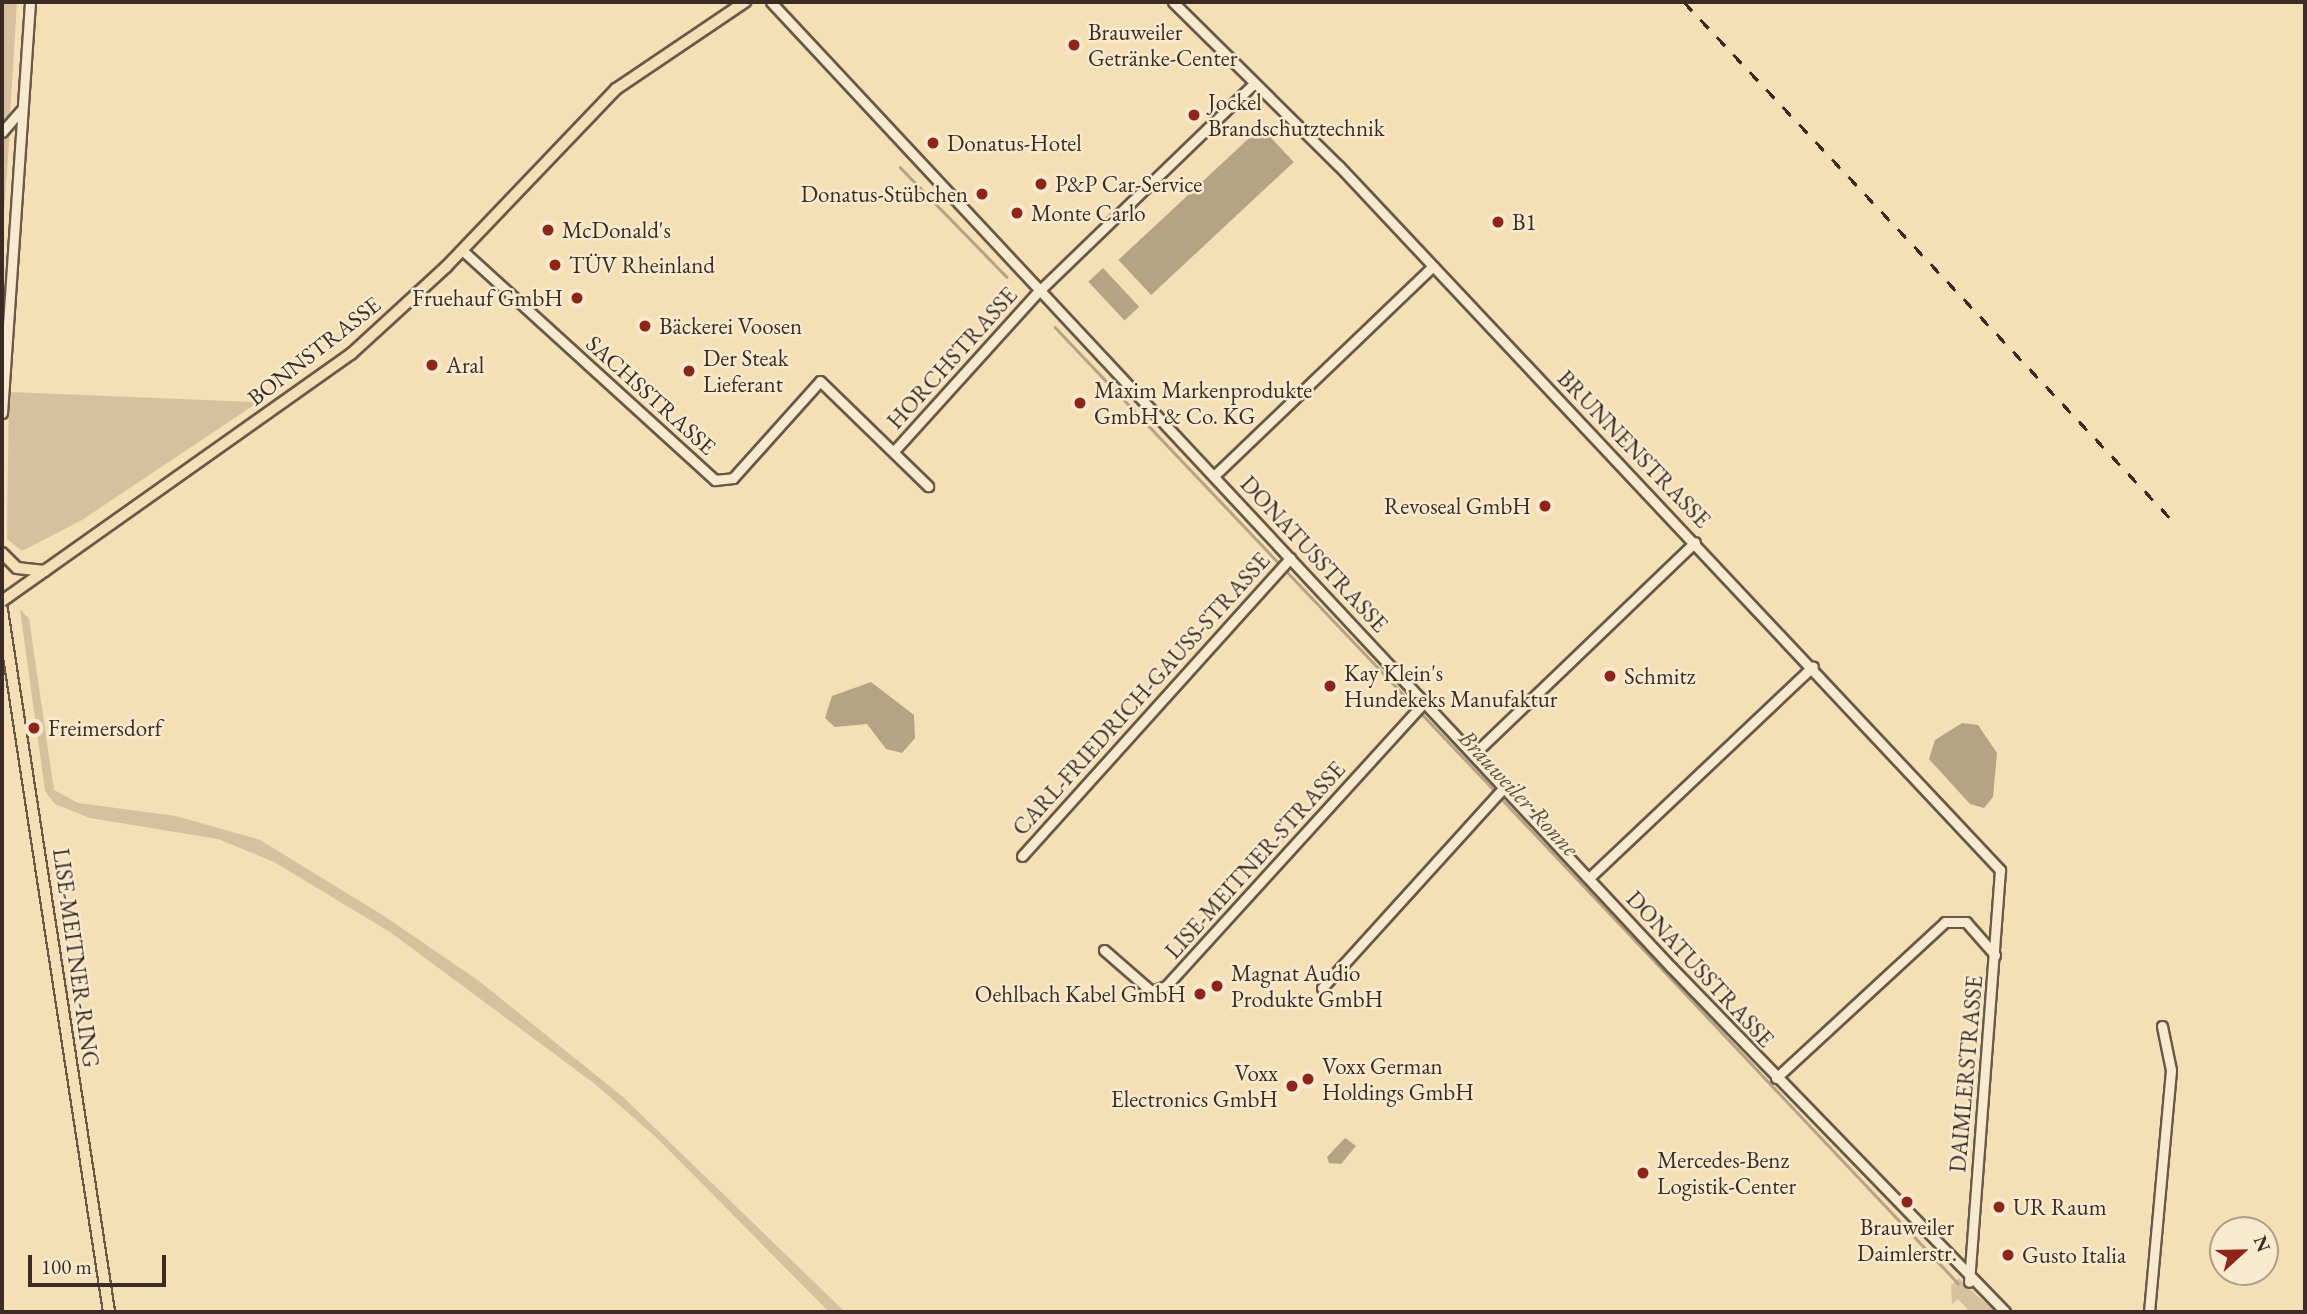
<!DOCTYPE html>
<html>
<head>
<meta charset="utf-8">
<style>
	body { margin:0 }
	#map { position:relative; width:2307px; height:1314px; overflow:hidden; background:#f5dfb5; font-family:"EB Garamond",serif }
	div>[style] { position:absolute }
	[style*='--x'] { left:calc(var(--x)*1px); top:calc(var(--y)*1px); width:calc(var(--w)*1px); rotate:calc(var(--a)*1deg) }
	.green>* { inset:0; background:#d6c09d }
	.water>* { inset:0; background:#b6a284; transform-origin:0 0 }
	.stream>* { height:2.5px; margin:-1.25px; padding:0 1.25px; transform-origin:1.25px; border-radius:1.25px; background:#b6a284 }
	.roads { filter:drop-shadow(2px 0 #6a5849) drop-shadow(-2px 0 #6a5849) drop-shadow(0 2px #6a5849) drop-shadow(0 -2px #6a5849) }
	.minor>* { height:9px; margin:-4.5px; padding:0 4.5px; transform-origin:4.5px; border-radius:4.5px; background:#f8eacf }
	.major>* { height:10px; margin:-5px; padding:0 5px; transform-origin:5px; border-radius:5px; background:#f5dfb5 }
	.rail>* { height:2.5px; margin-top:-1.25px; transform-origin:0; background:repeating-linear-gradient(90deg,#3c2b25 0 12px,transparent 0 24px) }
	.dots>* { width:19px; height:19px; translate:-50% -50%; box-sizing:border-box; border:4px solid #f8eacf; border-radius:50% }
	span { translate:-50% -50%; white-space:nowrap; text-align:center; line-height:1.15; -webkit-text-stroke:5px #f8eacf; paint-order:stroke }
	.poi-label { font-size:23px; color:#3c2b25 }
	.left { translate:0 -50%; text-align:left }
	.right { translate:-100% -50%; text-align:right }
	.street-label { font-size:23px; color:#3c2b25 }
	.water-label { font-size:24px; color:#614f42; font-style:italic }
	.frame { position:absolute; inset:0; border:4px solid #3c2b25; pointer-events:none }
	.north { position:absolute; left:2209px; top:1216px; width:70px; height:70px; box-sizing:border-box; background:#f8eacf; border:2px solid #ad9e8b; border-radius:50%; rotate:68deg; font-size:19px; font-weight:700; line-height:28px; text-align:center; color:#3c2b25 }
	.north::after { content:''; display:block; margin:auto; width:24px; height:32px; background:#8f2418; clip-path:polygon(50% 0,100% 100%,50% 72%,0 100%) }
	.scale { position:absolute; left:28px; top:1255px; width:138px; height:32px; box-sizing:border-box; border:4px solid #3c2b25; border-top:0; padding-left:9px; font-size:21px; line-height:24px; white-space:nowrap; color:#3c2b25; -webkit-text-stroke:5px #f8eacf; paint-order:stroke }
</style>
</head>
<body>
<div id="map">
	<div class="green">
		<div style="clip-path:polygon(2px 2px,17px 2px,10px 114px,2px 124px)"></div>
		<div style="clip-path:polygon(10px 129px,2px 240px,2px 136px)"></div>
		<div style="clip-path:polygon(9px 392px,253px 402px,254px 405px,82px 520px,22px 551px,7px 539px)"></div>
		<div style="clip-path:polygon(20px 609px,29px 619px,54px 790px,78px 803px,176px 816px,260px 840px,384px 916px,479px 981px,623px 1097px,845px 1312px,829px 1312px,657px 1138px,595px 1084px,390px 932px,274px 862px,218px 839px,90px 818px,55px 804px,45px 791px)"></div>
		<div style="clip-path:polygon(1959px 1278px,1975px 1294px,1997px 1312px,1970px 1312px,1958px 1299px,1952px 1304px,1951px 1285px)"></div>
	</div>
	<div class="water">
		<div style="left:1261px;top:127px;width:48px;height:195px;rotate:47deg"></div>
		<div style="left:1103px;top:268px;width:53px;height:20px;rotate:47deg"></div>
		<div style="clip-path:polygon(871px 682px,914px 715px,915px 738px,902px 753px,886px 749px,867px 724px,835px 727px,825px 718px,832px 696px)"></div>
		<div style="clip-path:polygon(1962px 723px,1978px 725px,1997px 753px,1993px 797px,1984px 808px,1970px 804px,1929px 759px,1935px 740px)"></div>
		<div style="clip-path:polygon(1345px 1138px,1356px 1146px,1341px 1164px,1329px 1163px,1327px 1157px)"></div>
	</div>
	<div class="stream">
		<div style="--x:900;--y:167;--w:153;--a:45.8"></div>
		<div style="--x:1055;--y:327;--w:641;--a:46.52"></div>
		<div style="--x:1500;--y:797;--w:668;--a:46.7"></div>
	</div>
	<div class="roads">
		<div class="minor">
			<div style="--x:771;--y:2;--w:1320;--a:47"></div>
			<div style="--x:1671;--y:967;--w:480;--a:45.9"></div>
			<div style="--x:1173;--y:2;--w:233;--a:44.7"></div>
			<div style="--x:1339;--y:166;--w:966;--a:46.8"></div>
			<div style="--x:2000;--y:870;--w:413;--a:94.3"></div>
			<div style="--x:2;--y:132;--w:29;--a:-49"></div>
			<div style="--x:462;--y:250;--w:342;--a:42.3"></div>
			<div style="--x:715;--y:480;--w:18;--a:-6"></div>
			<div style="--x:733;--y:478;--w:130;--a:-48.1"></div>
			<div style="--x:820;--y:381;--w:151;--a:44.2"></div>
			<div style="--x:2;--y:413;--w:412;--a:-86.1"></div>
			<div style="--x:895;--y:450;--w:213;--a:-47.9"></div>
			<div style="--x:1038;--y:292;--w:298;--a:-44"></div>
			<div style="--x:1214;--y:476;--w:303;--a:-43.8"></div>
			<div style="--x:1474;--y:754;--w:306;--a:-43.8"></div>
			<div style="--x:1022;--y:856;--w:401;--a:-48"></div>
			<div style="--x:1589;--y:878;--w:308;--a:-43.4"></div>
			<div style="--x:1104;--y:950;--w:62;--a:41.1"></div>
			<div style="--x:1151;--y:991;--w:16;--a:-18"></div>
			<div style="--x:1166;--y:986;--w:385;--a:-47.7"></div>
			<div style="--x:1322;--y:988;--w:271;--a:-47.8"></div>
			<div style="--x:1776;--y:1078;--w:230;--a:-42.7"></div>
			<div style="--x:1945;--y:922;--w:21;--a:0"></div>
			<div style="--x:1966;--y:922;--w:44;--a:48.7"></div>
			<div style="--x:2149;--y:1312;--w:243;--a:-84.8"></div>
			<div style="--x:2171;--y:1070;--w:45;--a:-101.6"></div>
		</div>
		<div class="major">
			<div style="--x:2;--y:553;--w:21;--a:45"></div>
			<div style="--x:17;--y:568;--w:28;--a:6"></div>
			<div style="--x:2;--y:601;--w:428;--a:-35.3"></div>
			<div style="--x:351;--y:354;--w:129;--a:-42.5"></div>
			<div style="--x:446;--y:267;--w:246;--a:-46.3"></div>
			<div style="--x:616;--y:89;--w:156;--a:-34"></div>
			<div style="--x:2;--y:610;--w:710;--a:81.33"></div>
		</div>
	</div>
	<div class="rail">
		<div style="--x:1684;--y:2;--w:714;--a:46.7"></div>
	</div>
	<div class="dots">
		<div style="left:1074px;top:45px;background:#8f2418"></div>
		<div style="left:1194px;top:115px;background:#8f2418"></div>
		<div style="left:933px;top:143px;background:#8f2418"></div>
		<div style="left:1041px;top:184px;background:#8f2418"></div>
		<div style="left:982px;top:194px;background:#8f2418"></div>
		<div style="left:1017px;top:213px;background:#8f2418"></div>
		<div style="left:1498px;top:222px;background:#8f2418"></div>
		<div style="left:548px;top:230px;background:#8f2418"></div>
		<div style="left:555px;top:265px;background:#8f2418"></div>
		<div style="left:577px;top:298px;background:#8f2418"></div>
		<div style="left:645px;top:326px;background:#8f2418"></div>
		<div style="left:432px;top:365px;background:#8f2418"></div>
		<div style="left:689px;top:371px;background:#8f2418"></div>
		<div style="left:1080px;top:403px;background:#8f2418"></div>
		<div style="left:1545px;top:506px;background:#8f2418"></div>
		<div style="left:1610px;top:676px;background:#8f2418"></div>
		<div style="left:1330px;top:686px;background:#8f2418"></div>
		<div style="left:34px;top:728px;background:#8f2418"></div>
		<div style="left:1217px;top:986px;background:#8f2418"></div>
		<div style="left:1200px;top:994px;background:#8f2418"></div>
		<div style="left:1308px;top:1079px;background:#8f2418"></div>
		<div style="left:1292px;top:1086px;background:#8f2418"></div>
		<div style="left:1643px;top:1173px;background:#8f2418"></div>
		<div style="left:1907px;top:1202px;background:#8f2418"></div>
		<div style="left:1999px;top:1207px;background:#8f2418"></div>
		<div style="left:2008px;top:1255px;background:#8f2418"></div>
	</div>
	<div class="poi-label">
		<span class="left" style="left:1088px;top:45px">Brauweiler<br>Getränke-Center</span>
		<span class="left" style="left:1208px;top:115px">Jockel<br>Brandschutztechnik</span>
		<span class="left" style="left:947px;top:143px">Donatus-Hotel</span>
		<span class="left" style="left:1055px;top:184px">P&amp;P Car-Service</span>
		<span class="right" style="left:968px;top:194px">Donatus-Stübchen</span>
		<span class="left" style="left:1031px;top:213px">Monte Carlo</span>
		<span class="left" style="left:1512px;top:222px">B1</span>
		<span class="left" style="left:562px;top:230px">McDonald's</span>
		<span class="left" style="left:569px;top:265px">TÜV Rheinland</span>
		<span class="right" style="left:563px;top:298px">Fruehauf GmbH</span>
		<span class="left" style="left:659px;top:326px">Bäckerei Voosen</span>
		<span class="left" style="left:703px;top:371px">Der Steak<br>Lieferant</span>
		<span class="left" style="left:446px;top:365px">Aral</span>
		<span class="left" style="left:1094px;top:403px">Maxim Markenprodukte<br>GmbH &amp; Co. KG</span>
		<span class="right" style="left:1531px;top:506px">Revoseal GmbH</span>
		<span class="left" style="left:1344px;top:686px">Kay Klein's<br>Hundekeks Manufaktur</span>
		<span class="left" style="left:1624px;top:676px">Schmitz</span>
		<span class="left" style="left:48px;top:728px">Freimersdorf</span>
		<span class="left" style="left:1231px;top:986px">Magnat Audio<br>Produkte GmbH</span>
		<span class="right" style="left:1186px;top:994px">Oehlbach Kabel GmbH</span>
		<span class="left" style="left:1322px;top:1079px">Voxx German<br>Holdings GmbH</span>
		<span class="right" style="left:1278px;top:1086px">Voxx<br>Electronics GmbH</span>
		<span class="left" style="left:1657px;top:1173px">Mercedes-Benz<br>Logistik-Center</span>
		<span class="left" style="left:2013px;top:1207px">UR Raum</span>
		<span style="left:1907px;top:1240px">Brauweiler<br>Daimlerstr.</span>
		<span class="left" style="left:2022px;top:1255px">Gusto Italia</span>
	</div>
	<div class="street-label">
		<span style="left:314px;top:351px;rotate:-38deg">BONNSTRASSE</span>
		<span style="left:952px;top:358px;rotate:-48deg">HORCHSTRASSE</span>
		<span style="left:651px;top:395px;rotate:42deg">SACHSSTRASSE</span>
		<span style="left:1634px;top:449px;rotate:46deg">BRUNNENSTRASSE</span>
		<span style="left:1314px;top:554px;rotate:47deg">DONATUSSTRASSE</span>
		<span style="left:1141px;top:694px;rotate:-48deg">CARL-FRIEDRICH-GAUSS-STRASSE</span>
		<span style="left:1255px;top:860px;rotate:-48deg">LISE-MEITNER-STRASSE</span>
		<span style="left:76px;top:958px;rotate:82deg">LISE-MEITNER-RING</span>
		<span style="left:1700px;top:969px;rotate:47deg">DONATUSSTRASSE</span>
		<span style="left:1966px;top:1074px;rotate:-85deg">DAIMLERSTRASSE</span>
	</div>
	<div class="water-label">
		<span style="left:1519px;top:793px;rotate:47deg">Brauweiler Ronne</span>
	</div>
	<div class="frame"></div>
	<div class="north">N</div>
	<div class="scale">100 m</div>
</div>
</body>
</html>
